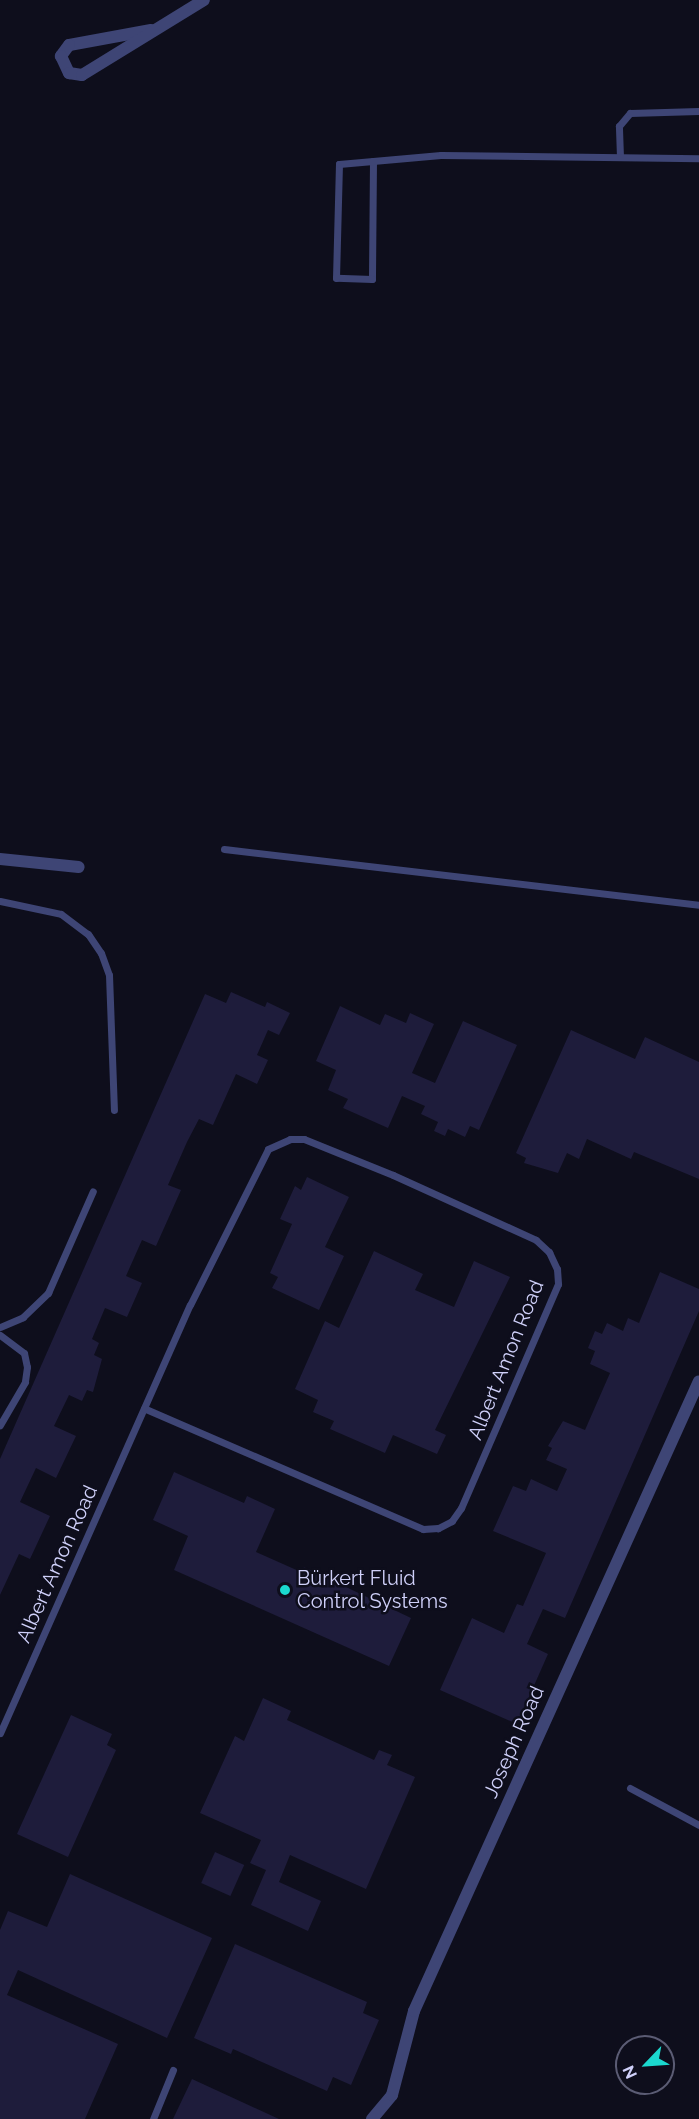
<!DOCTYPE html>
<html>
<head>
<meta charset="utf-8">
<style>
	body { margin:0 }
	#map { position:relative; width:699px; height:2119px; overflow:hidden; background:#0e0e1c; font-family:Raleway,sans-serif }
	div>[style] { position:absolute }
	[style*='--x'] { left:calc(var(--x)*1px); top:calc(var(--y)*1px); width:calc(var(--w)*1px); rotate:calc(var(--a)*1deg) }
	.building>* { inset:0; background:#1e1c3b; transform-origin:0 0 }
	.service>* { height:7px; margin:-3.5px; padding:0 3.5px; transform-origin:3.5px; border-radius:3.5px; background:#3e4575 }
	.minor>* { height:12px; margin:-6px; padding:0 6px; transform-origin:6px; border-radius:6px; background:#3e4575 }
	.dots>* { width:16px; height:16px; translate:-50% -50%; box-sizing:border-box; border:3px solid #0e0e1c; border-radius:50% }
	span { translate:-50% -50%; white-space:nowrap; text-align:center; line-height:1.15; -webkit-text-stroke:5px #0e0e1c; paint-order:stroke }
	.street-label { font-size:20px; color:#cfd0f9 }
	.poi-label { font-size:20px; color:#cfd0f9 }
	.left { translate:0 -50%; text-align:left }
	.north { position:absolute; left:615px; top:2035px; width:60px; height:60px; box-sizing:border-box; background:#0e0e1c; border:2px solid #5b5c74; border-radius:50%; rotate:245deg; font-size:16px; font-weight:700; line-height:24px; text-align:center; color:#cfd0f9 }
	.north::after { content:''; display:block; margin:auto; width:21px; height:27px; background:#1bd9cf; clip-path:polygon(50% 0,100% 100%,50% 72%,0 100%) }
</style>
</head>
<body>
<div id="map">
	<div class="building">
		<div style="clip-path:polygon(231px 992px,265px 1007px,267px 1002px,290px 1013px,279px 1035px,268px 1030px,257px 1055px,268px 1060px,257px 1084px,236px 1074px,213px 1125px,199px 1119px,187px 1142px,168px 1185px,181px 1190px,156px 1246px,142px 1240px,126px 1276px,142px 1283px,127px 1317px,105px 1308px,92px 1339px,99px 1343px,94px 1355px,102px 1359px,93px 1392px,87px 1390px,82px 1401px,69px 1395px,54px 1426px,76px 1436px,56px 1478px,36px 1468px,20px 1502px,50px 1516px,30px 1559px,19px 1554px,0 1595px,0 1459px,205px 994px,226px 1003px)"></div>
		<div style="clip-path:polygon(340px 1006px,380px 1025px,385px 1014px,406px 1023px,410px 1013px,434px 1024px,412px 1073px,435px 1083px,463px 1021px,517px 1045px,479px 1130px,470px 1126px,465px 1137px,448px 1129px,445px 1136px,434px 1131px,438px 1122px,421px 1114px,425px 1106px,402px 1096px,388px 1128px,343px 1108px,348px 1099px,328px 1090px,336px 1070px,316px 1061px)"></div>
		<div style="clip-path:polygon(571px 1030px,635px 1059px,645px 1037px,699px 1062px,699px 1179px,634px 1152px,631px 1159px,587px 1139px,579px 1159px,567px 1153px,558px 1173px,524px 1163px,526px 1158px,516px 1153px)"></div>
		<div style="clip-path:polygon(307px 1177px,349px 1197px,325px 1247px,344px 1256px,319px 1310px,272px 1288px,278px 1277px,270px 1273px,292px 1224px,280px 1219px,295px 1186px,301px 1190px)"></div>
		<div style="clip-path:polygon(374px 1251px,423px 1274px,415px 1290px,454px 1307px,474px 1261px,510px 1277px,435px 1430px,446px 1435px,437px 1454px,393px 1435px,385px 1453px,330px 1429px,334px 1421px,313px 1412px,318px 1400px,295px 1389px,325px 1321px,339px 1328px)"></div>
		<div style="clip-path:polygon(660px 1272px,699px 1289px,699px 1311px,565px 1618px,543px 1609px,527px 1644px,548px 1654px,517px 1724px,440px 1690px,472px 1618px,504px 1633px,517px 1604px,523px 1606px,546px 1553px,493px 1531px,513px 1486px,526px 1491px,531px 1479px,557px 1491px,567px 1469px,546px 1460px,552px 1448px,548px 1446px,563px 1421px,585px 1430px,610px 1373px,590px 1364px,595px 1351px,588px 1348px,595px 1331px,602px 1334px,607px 1323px,623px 1331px,628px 1318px,639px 1323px)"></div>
		<div style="clip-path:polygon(174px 1472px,244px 1503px,247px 1496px,275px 1509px,256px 1552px,301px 1572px,304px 1567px,411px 1618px,389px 1666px,174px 1570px,188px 1536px,153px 1520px)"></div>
		<div style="clip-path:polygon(263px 1698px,291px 1711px,287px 1720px,374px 1760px,379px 1750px,392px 1755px,387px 1765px,415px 1777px,366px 1889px,290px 1855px,279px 1882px,321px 1901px,308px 1931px,251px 1905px,266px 1870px,250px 1863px,261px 1840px,200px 1813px,235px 1736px,244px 1741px)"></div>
		<div style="clip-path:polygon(71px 1715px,112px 1734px,107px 1745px,116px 1750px,68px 1857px,17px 1834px)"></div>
		<div style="left:215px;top:1852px;width:32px;height:34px;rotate:24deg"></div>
		<div style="clip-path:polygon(70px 1874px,212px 1938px,167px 2038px,18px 1970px,7px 1995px,118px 2044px,85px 2119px,0 2119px,0 1930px,8px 1911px,47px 1927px)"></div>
		<div style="clip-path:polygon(235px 1944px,367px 2002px,363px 2013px,379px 2020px,351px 2085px,333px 2077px,327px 2091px,233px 2049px,231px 2054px,194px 2038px)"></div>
		<div style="clip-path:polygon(192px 2079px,279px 2119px,173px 2119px)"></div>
	</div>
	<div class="service">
		<div style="--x:620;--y:157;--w:31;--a:-92"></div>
		<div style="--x:619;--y:126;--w:17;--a:-50"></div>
		<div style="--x:630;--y:113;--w:69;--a:-1.7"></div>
		<div style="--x:373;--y:161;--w:118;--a:90.5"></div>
		<div style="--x:372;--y:279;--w:36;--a:-178"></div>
		<div style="--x:336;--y:278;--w:114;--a:-88.5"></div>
		<div style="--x:339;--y:164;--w:102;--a:-5"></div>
		<div style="--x:441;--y:155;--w:258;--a:0.7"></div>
		<div style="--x:224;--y:849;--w:478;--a:6.7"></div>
		<div style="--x:0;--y:901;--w:62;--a:12"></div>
		<div style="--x:61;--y:914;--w:34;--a:37"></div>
		<div style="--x:88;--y:934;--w:23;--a:56"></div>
		<div style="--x:101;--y:953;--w:23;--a:70"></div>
		<div style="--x:109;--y:975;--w:135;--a:87.9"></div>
		<div style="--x:0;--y:1327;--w:25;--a:-23"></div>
		<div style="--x:23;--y:1317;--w:35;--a:-44"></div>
		<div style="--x:48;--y:1293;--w:111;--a:-66.2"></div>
		<div style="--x:0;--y:1335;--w:30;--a:37"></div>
		<div style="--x:24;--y:1353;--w:14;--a:78"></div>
		<div style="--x:27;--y:1367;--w:15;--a:98"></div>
		<div style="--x:25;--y:1382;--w:50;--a:120.2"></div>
		<div style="--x:0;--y:1733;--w:468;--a:-66.1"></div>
		<div style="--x:190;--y:1305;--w:174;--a:-63.4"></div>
		<div style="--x:268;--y:1149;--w:24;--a:-24"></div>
		<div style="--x:290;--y:1139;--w:14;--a:0"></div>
		<div style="--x:304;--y:1139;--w:96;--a:22"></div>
		<div style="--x:393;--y:1175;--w:157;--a:24.4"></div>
		<div style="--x:536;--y:1240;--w:18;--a:43"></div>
		<div style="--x:549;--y:1252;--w:19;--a:65"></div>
		<div style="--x:557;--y:1269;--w:15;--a:86"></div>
		<div style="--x:558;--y:1284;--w:244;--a:113.4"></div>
		<div style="--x:461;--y:1508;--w:16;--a:125"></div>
		<div style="--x:452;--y:1521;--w:16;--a:153"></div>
		<div style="--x:438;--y:1528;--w:15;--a:176"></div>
		<div style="--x:423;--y:1529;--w:304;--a:-156.6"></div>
		<div style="--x:630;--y:1788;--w:78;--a:28.2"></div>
		<div style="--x:153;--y:2119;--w:53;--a:-67.8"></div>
	</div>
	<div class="minor">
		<div style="--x:151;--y:30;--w:83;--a:169.6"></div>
		<div style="--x:69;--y:45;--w:14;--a:126"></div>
		<div style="--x:61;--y:56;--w:19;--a:65"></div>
		<div style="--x:69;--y:73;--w:13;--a:9"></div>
		<div style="--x:82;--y:75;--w:143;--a:-31.6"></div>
		<div style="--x:0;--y:859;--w:79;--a:5.8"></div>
		<div style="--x:372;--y:2119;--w:31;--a:-50"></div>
		<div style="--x:392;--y:2095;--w:87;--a:-75.3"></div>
		<div style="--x:414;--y:2011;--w:691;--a:-65.66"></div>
	</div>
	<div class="dots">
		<div style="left:285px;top:1590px;background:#1bd9cf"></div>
	</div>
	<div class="street-label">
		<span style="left:506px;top:1360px;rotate:-68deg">Albert Amon Road</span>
		<span style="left:57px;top:1564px;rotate:-66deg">Albert Amon Road</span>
		<span style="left:514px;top:1742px;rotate:-66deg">Joseph Road</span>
	</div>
	<div class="poi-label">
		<span class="left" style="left:297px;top:1590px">Bürkert Fluid<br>Control Systems</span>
	</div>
	<div class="north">N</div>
</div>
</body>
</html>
